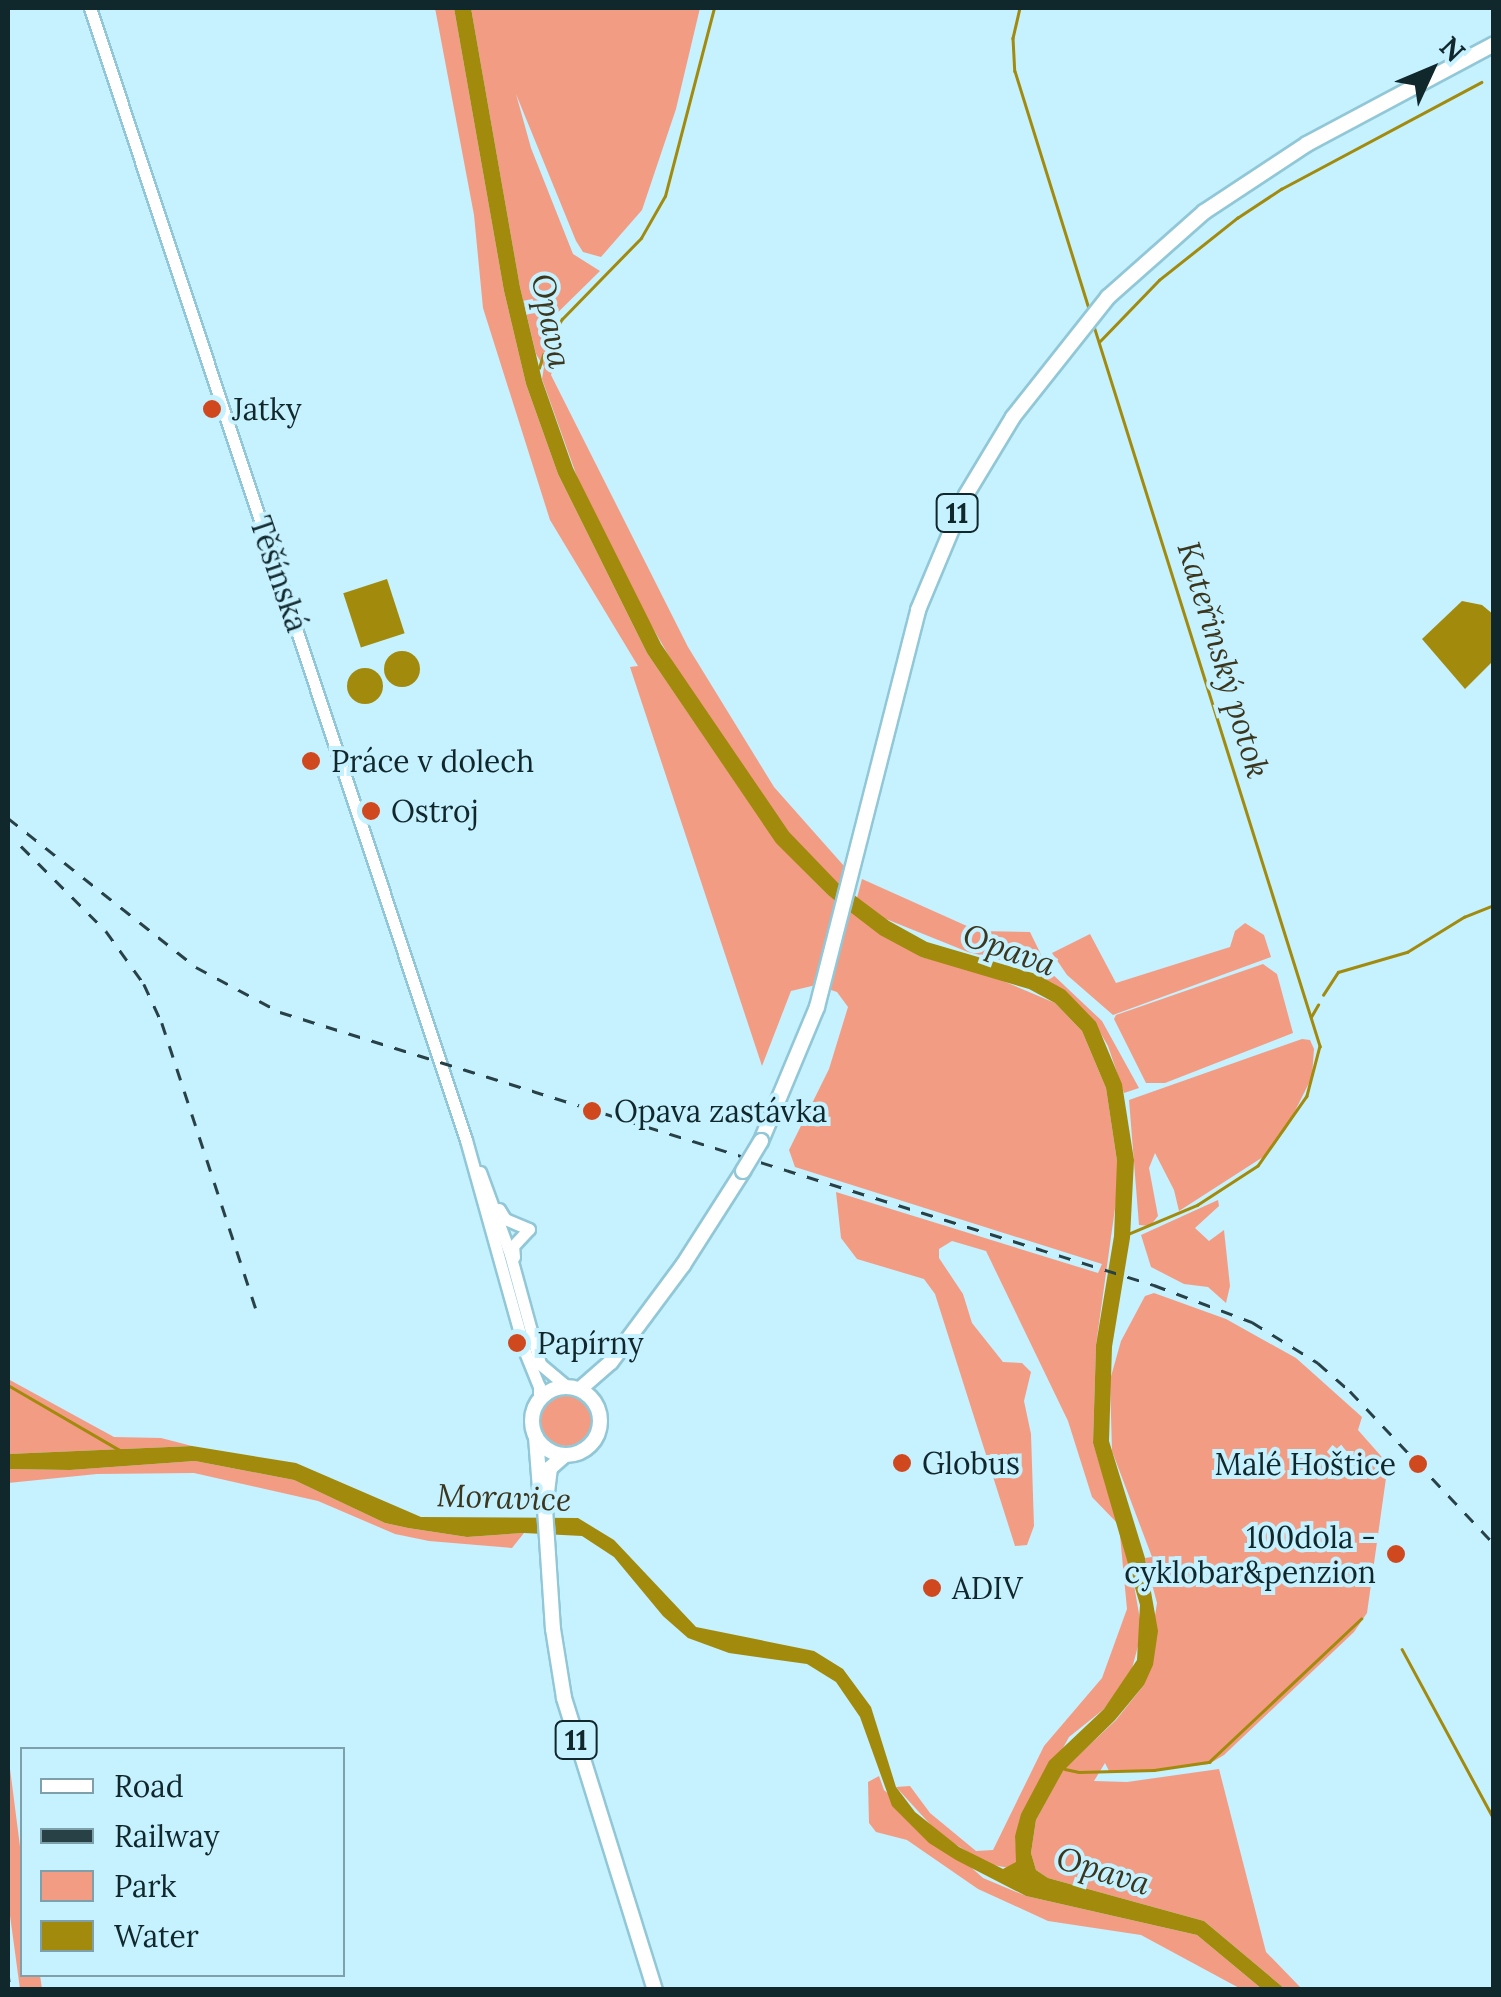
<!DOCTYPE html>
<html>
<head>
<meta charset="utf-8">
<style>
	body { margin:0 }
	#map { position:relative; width:1501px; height:1997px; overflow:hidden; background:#c6f1fe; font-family:Lora,serif }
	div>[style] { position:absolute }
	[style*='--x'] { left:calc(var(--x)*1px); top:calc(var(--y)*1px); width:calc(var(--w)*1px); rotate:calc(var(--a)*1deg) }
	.green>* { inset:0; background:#f39c84 }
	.round { border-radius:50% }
	.water>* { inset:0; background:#a28a0c; transform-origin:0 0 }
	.stream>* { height:2.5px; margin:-1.25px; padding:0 1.25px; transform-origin:1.25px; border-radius:1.25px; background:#a28a0c }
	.roads { filter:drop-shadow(2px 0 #91c7d6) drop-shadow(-2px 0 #91c7d6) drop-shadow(0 2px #91c7d6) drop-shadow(0 -2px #91c7d6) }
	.tertiary>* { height:11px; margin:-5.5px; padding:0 5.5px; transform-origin:5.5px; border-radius:5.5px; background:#fff }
	.primary>* { height:14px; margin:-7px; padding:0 7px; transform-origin:7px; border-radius:7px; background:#fff }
	.primary>.ring { margin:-7px; padding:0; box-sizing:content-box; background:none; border:14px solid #fff; border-radius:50% }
	.rail>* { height:2.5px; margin-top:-1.25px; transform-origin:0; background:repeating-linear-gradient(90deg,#274147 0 12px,transparent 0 24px) }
	.bridges { filter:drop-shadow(2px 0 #91c7d6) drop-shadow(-2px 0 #91c7d6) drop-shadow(0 2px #91c7d6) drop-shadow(0 -2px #91c7d6) }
	.primary-bridge>* { height:14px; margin:-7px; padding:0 7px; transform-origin:7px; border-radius:7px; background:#fff }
	.dots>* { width:28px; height:28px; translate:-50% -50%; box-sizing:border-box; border:5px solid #c6f1fe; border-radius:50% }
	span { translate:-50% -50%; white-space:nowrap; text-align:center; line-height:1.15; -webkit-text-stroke:8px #c6f1fe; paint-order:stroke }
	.shield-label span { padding:2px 8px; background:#c6f1fe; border:2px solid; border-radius:8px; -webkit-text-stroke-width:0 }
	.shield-label { font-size:28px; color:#10272c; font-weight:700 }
	.poi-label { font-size:30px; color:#10272c }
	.left { translate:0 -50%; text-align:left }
	.right { translate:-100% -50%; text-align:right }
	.street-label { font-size:30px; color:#10272c }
	.water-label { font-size:32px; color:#3b361e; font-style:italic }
	.frame { position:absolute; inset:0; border:10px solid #10272c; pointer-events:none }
	.legend { position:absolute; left:20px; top:1747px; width:325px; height:230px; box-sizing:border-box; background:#c6f1fe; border:2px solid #7da0aa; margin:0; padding:12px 18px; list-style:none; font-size:30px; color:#10272c }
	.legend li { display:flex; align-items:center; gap:20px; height:50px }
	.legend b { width:50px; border:2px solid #7da0aa }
	.north { position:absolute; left:1381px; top:20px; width:100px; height:100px; -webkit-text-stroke:8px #c6f1fe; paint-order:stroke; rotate:46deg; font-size:28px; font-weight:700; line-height:40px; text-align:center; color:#10272c }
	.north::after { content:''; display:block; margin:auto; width:35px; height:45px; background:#10272c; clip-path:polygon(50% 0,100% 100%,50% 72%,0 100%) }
</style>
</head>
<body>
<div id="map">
	<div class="green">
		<div style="clip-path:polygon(435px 8px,454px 8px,504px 291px,526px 384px,558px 474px,647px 653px,776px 842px,828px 895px,921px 957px,977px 970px,1055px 1003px,1082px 1031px,1106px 1088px,1117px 1161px,1117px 1194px,1096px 1345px,1093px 1443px,1130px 1562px,1142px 1631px,1130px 1676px,1104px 1709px,1069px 1737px,1015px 1836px,1017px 1862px,1009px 1868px,988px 1864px,940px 1835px,896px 1787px,910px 1786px,930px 1813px,976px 1851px,993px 1850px,1044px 1746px,1102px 1678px,1127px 1609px,1119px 1525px,1092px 1497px,1068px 1421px,986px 1251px,952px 1241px,939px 1249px,939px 1258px,963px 1294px,972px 1323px,1003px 1362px,1022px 1363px,1031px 1372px,1024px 1401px,1031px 1434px,1034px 1526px,1027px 1545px,1015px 1546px,935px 1294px,924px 1279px,857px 1259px,841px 1238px,836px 1192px,1098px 1273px,1102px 1264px,795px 1167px,789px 1150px,829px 1069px,848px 1007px,837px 992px,816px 985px,791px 991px,762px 1066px,630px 667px,638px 666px,550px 520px,483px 308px,474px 215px)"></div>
		<div style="clip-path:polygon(471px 8px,700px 8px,676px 109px,642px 210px,601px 257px,583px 252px,576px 241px,516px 94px,531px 148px,573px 254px,600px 271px,543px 327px,558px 350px,551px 375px,688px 647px,774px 787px,844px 866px,840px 887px,794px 840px,691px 694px,625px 580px,580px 485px,542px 379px,544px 367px,536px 354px,520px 287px)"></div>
		<div style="clip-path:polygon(862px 879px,978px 931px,1030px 932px,1049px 971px,1102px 1021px,1139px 1088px,1124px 1093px,1108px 1046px,1093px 1020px,1033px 973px,1034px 968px,968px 952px,886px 919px,857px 898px)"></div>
		<div style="clip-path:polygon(1245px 923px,1264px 935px,1271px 957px,1113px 1015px,1067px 975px,1052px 953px,1090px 934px,1116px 983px,1230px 947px,1235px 931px)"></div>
		<div style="clip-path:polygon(1263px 964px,1277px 974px,1293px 1033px,1165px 1083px,1146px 1083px,1114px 1019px,1116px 1015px)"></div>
		<div style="clip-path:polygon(1302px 1039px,1310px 1040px,1314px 1049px,1312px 1077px,1286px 1129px,1263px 1157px,1179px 1211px,1174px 1190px,1155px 1153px,1149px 1168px,1158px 1216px,1150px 1226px,1139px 1225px,1129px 1100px)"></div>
		<div style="clip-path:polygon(1218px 1200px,1219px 1206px,1195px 1228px,1209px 1241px,1224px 1230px,1230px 1286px,1226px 1303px,1208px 1287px,1184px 1284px,1151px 1267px,1141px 1235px)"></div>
		<div style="clip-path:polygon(1154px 1293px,1226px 1319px,1296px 1358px,1362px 1417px,1358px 1430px,1388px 1464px,1367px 1613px,1354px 1632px,1224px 1755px,1209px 1764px,1147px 1771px,1109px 1771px,1105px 1763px,1094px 1781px,1127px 1782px,1219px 1769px,1266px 1952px,1302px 1989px,1285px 1989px,1204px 1921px,1048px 1878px,1036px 1870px,1031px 1853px,1036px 1820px,1063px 1770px,1116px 1720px,1144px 1685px,1157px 1603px,1145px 1558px,1152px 1557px,1112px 1451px,1110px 1380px,1121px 1341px,1145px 1296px)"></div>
		<div style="clip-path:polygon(8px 1379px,114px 1437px,161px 1438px,192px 1446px,8px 1454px)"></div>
		<div class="round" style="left:540px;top:1394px;width:52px;height:52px"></div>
		<div style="clip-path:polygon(195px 1461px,294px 1480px,385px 1523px,408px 1528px,467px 1537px,524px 1533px,512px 1548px,429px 1541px,395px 1534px,318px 1501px,194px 1473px,97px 1474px,8px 1483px,8px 1469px,70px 1470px)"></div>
		<div style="clip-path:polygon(8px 1753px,22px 1862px,22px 1974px,40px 1975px,42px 1989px,20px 1989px,8px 1901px)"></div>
		<div style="clip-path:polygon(879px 1776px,884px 1790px,983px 1878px,1026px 1896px,1197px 1935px,1262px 1989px,1241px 1989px,1141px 1935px,1048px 1921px,978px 1889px,907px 1840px,876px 1832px,869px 1823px,868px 1782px)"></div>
	</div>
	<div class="water">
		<div style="clip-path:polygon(454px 8px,471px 8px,520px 287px,542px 380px,573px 468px,661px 644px,789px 832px,838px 883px,889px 921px,927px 942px,1036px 974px,1065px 990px,1096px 1022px,1122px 1084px,1134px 1160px,1130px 1238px,1112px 1347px,1109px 1441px,1145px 1558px,1158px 1631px,1153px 1665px,1144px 1685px,1115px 1720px,1063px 1771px,1036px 1820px,1031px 1853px,1036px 1870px,1048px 1878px,1204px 1921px,1285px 1989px,1262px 1989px,1197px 1935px,1026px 1896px,956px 1860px,929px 1843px,892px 1806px,860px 1717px,836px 1682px,807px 1664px,729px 1653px,688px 1638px,663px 1616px,614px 1557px,582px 1536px,524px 1533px,467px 1537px,408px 1528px,385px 1523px,294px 1480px,195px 1461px,70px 1470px,8px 1469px,8px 1454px,192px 1446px,296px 1463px,421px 1517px,578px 1518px,614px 1540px,696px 1627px,814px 1651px,843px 1669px,871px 1707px,896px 1787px,915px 1812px,959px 1847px,1003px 1869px,1016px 1862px,1015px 1836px,1021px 1814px,1049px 1761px,1104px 1709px,1137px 1660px,1140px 1605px,1093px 1443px,1096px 1345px,1114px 1236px,1117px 1161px,1106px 1088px,1082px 1031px,1055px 1003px,1029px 989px,921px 957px,880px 935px,828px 895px,776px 843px,647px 653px,558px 474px,526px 384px,504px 291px)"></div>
		<div style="left:387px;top:579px;width:57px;height:46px;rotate:72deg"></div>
		<div style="clip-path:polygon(1462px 601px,1482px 605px,1494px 615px,1493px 661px,1465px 689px,1422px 639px)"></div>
		<div class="round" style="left:384px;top:651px;width:36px;height:36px"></div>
		<div class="round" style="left:347px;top:668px;width:36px;height:36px"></div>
	</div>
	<div class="stream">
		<div style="--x:1020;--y:8;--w:31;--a:103"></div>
		<div style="--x:1013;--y:38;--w:33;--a:87"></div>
		<div style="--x:1015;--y:71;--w:249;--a:72.7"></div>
		<div style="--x:1094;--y:326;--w:755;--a:72.57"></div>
		<div style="--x:1320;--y:1046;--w:52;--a:104.6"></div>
		<div style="--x:1307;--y:1096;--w:85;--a:125"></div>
		<div style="--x:1258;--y:1166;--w:72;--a:147"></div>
		<div style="--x:1198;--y:1205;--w:77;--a:157.1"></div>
		<div style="--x:1100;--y:341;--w:85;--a:-46"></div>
		<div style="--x:1159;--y:280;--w:100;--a:-38.5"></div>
		<div style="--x:1237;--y:218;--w:53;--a:-33.4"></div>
		<div style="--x:1281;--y:189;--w:227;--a:-28.1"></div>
		<div style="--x:549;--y:342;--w:26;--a:-61"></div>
		<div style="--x:562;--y:319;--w:113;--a:-45.7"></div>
		<div style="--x:641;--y:238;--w:48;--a:-60.3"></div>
		<div style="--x:665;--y:196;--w:194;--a:-75.4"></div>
		<div style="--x:539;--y:368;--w:14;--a:-73"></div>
		<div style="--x:1323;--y:995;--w:27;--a:-57"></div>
		<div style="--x:1338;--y:972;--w:72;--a:-16.2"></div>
		<div style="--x:1407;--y:952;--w:67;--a:-31.6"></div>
		<div style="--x:1464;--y:917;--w:32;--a:-22"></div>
		<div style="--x:1311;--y:1017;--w:14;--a:-60"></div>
		<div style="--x:8;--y:1385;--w:133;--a:30.2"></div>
		<div style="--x:1402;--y:1649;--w:193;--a:61.6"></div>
		<div style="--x:1065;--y:1769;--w:14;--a:12"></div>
		<div style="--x:1079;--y:1772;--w:75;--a:-1.5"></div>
		<div style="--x:1154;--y:1770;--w:56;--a:-8.3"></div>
		<div style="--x:1209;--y:1762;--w:209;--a:-43.3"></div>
	</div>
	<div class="roads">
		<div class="tertiary">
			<div style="--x:90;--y:8;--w:1193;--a:71.63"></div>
			<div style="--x:466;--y:1140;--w:220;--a:74.4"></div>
			<div style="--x:525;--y:1352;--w:37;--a:68"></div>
			<div style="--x:539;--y:1386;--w:14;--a:90"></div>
			<div style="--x:480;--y:1172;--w:87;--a:69.9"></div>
			<div style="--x:510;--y:1254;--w:114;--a:74.7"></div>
			<div style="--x:540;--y:1364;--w:35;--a:40"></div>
			<div style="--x:499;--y:1209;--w:12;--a:59"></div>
			<div style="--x:505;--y:1219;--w:26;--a:23"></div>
			<div style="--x:514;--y:1257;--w:11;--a:-95"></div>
			<div style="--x:513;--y:1246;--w:23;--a:-47"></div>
		</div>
		<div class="primary">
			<div style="--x:761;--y:1141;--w:145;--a:-67.3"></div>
			<div style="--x:817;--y:1007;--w:410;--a:-75.7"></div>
			<div style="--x:918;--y:610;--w:125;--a:-67.3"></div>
			<div style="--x:966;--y:495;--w:91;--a:-58.9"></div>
			<div style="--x:1013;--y:417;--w:153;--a:-51.6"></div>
			<div style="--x:1108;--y:297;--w:128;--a:-41.5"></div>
			<div style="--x:1204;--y:212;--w:123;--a:-33.4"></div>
			<div style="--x:1307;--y:144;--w:212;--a:-28.1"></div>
			<div class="ring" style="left:532px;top:1387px;width:54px;height:54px"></div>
			<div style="--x:580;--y:1389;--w:41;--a:-41.1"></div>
			<div style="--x:611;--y:1362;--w:121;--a:-53.4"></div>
			<div style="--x:683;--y:1265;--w:112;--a:-57.4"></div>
			<div style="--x:536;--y:1437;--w:52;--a:85.6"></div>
			<div style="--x:565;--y:1455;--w:20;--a:139"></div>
			<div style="--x:550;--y:1468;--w:41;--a:97"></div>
			<div style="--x:545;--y:1509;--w:120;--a:86.2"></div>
			<div style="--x:553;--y:1629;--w:70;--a:80.9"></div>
			<div style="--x:564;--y:1698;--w:306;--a:72.7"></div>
		</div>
	</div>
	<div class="rail">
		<div style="--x:8;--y:818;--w:240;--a:38.4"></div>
		<div style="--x:196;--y:967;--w:95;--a:28.2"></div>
		<div style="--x:280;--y:1012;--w:916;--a:17.35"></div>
		<div style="--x:1154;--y:1285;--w:105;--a:20.7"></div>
		<div style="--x:1252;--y:1322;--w:78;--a:31.8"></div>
		<div style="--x:1318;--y:1363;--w:43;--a:41.2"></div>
		<div style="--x:1350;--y:1391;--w:210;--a:46.7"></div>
		<div style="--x:21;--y:846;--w:120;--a:45"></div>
		<div style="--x:106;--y:931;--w:65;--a:54.4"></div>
		<div style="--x:144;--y:984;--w:43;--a:65.2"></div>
		<div style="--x:162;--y:1023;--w:301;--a:71.8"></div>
		<div style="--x:8;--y:1970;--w:20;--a:84"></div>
	</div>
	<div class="bridges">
		<div class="primary-bridge">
			<div style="--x:743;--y:1171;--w:35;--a:-59"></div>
		</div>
	</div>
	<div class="dots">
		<div style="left:212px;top:409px;background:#d0481e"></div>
		<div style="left:311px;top:761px;background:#d0481e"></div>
		<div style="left:371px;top:811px;background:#d0481e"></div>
		<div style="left:592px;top:1111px;background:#d0481e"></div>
		<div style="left:517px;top:1343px;background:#d0481e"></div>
		<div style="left:902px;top:1463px;background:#d0481e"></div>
		<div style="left:1418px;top:1464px;background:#d0481e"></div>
		<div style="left:1396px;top:1554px;background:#d0481e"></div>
		<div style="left:932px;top:1588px;background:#d0481e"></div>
	</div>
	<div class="shield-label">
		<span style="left:957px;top:513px">11</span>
		<span style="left:576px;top:1740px">11</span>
	</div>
	<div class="poi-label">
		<span class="left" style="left:232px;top:409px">Jatky</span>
		<span class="left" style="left:331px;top:761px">Práce v dolech</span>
		<span class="left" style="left:391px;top:811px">Ostroj</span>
		<span class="left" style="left:614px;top:1111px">Opava zastávka</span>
		<span class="left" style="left:537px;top:1343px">Papírny</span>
		<span class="left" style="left:922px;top:1463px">Globus</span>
		<span class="right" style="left:1396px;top:1464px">Malé Hoštice</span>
		<span class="right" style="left:1376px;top:1554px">100dola -<br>cyklobar&amp;penzion</span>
		<span class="left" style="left:952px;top:1588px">ADIV</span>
	</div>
	<div class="street-label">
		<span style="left:279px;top:574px;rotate:71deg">Těšínská</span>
	</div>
	<div class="water-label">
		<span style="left:551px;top:321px;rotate:79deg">Opava</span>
		<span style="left:1223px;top:660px;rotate:73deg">Kateřinský potok</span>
		<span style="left:1009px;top:950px;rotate:20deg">Opava</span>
		<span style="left:504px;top:1498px;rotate:2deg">Moravice</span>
		<span style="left:1103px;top:1871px;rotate:17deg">Opava</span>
	</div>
	<div class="frame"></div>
	<ul class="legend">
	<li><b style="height:12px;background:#fff"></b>Road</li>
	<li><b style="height:12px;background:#274147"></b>Railway</li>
	<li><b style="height:28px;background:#f39c84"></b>Park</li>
	<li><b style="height:28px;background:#a28a0c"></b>Water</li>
	</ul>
	<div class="north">N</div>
</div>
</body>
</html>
